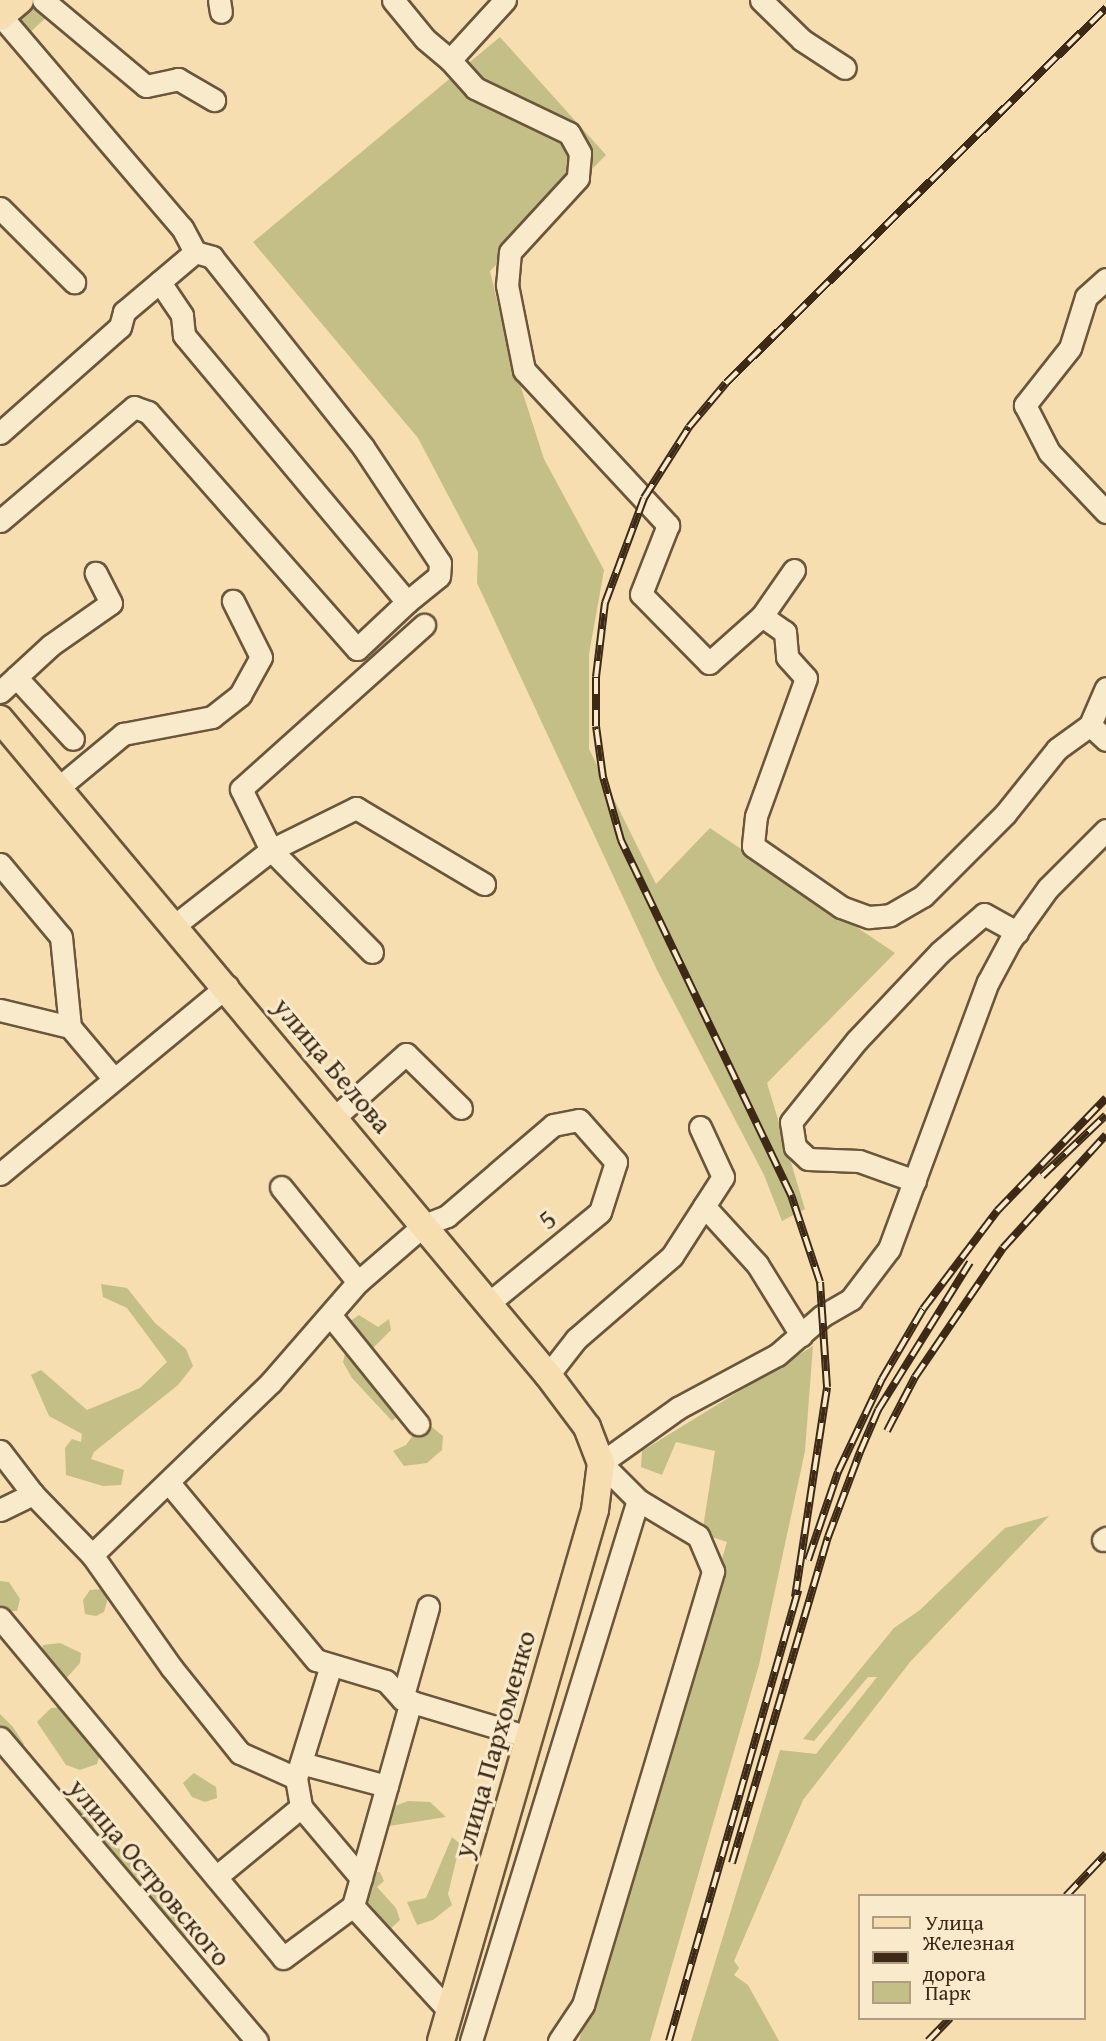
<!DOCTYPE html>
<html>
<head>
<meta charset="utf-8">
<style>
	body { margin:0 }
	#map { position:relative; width:1106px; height:2041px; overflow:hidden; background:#f6deb0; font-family:"Gentium Book Plus",serif }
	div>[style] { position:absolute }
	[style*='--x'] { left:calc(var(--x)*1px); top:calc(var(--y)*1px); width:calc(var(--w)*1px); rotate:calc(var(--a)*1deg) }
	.green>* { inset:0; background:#c3bf86; transform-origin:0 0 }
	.roads { filter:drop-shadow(2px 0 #6b563c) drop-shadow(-2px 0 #6b563c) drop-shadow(0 2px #6b563c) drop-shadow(0 -2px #6b563c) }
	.minor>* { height:21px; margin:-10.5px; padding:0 10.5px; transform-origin:10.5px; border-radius:10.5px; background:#f9eacc }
	.major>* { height:26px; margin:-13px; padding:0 13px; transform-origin:13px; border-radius:13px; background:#f6deb0 }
	.rail>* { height:8px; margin-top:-4px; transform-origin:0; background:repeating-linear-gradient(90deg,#f9eacc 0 16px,#3d2916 0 32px); box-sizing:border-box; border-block:2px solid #3d2916 }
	span { translate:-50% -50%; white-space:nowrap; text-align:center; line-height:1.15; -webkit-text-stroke:6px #f9eacc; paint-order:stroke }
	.street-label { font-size:28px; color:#3d2916 }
	.legend { position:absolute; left:858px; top:1894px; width:228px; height:126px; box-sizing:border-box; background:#f9eacc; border:2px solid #ae9d83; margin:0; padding:9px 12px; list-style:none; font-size:21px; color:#3d2916 }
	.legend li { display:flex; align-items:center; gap:14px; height:35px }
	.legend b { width:35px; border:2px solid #ae9d83 }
</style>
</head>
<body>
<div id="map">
	<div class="green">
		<div style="left:33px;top:1px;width:21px;height:30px;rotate:47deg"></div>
		<div style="clip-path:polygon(500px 37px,606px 155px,490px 271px,507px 344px,544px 459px,604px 570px,589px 654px,589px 749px,656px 884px,710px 828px,895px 953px,767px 1083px,805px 1209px,782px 1221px,764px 1175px,657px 970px,477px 583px,478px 552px,418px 438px,253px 242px)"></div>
		<div style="clip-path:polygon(101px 1284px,127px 1288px,155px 1323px,186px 1349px,193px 1366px,178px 1385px,94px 1452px,91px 1459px,124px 1470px,121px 1485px,103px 1486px,66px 1475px,65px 1448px,72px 1439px,81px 1442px,82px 1434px,49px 1416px,31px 1375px,41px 1370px,87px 1410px,140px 1388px,167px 1362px,127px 1308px,103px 1297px)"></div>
		<div style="clip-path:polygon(359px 1315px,378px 1327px,389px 1319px,391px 1330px,371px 1350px,349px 1322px)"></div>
		<div style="clip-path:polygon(813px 1346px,805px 1451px,759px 1665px,650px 2041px,579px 2041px,727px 1542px,702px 1534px,715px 1451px,676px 1442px,662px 1475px,641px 1467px,642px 1451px)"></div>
		<div style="clip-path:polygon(345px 1354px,357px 1356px,401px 1413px,392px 1421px,352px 1378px,343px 1362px)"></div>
		<div style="clip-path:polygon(432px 1427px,443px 1436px,442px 1450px,427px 1463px,404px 1466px,393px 1451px,406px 1445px,416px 1431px)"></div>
		<div style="clip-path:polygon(1049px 1516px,910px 1662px,803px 1800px,734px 1961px,739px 1968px,734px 1975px,748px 1985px,779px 2041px,691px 2041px,780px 1750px,816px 1754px,877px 1677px,868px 1677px,814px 1741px,803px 1739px,894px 1628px,920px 1610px,1005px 1528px)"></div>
		<div style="clip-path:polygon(0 1581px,9px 1582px,20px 1599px,17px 1611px,0 1611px)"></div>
		<div style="clip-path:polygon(102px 1589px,109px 1593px,104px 1612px,96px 1616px,85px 1614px,83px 1600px,90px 1590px)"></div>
		<div style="clip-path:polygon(60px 1643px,81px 1653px,80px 1663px,63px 1682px,41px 1657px,43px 1645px)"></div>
		<div style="clip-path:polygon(70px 1707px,101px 1751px,97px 1764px,80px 1770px,66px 1765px,37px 1722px,51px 1708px)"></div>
		<div style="clip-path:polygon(0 1714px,13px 1727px,24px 1744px,21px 1749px,0 1727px)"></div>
		<div style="clip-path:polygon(194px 1773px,216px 1787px,217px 1798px,205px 1802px,192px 1797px,183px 1783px)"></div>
		<div style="clip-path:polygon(408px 1801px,430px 1802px,446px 1817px,389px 1826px,387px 1819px,395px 1806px)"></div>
		<div style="clip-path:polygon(84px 1808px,96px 1816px,92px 1834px,73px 1811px)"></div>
		<div style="clip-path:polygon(452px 1837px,460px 1844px,448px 1894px,452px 1905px,433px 1920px,417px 1925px,407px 1902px,426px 1898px)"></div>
		<div style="clip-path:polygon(101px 1838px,113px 1841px,186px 1929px,186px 1939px,181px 1943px,98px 1846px)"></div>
		<div style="clip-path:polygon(366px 1872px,380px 1872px,384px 1881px,377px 1887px,396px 1908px,400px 1920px,388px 1931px,362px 1900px)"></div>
	</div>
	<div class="roads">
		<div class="minor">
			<div style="--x:43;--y:0;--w:134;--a:39.9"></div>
			<div style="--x:146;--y:86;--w:33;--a:-12"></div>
			<div style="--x:178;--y:79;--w:42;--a:30.3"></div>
			<div style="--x:219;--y:0;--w:12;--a:81"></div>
			<div style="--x:393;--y:0;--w:50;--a:50.6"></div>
			<div style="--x:425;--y:39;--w:33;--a:40"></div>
			<div style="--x:505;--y:0;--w:81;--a:132.5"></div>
			<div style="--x:450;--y:60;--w:38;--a:48"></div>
			<div style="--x:475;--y:88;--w:104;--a:25.6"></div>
			<div style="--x:569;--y:133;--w:23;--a:61"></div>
			<div style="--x:580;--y:153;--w:25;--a:95"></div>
			<div style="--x:578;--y:178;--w:100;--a:132.6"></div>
			<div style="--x:510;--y:252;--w:33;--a:95"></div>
			<div style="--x:507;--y:285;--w:87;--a:78.7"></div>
			<div style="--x:524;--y:370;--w:212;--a:47.1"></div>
			<div style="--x:668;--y:525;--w:74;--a:111.4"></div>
			<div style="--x:641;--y:594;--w:97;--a:45.4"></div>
			<div style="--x:709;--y:663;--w:71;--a:-41.6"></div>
			<div style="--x:762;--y:616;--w:56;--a:-55.2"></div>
			<div style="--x:761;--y:0;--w:57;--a:44.3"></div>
			<div style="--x:802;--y:40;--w:51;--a:33.1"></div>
			<div style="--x:0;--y:208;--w:105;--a:45"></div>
			<div style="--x:195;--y:252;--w:18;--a:16"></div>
			<div style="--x:212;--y:257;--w:243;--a:51.5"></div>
			<div style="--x:363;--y:447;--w:139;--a:56.4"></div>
			<div style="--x:440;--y:563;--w:13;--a:94"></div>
			<div style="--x:439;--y:576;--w:41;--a:140.9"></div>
			<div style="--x:1106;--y:279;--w:27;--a:138"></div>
			<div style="--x:1086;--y:297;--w:53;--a:107.4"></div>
			<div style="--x:1070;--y:348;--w:73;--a:128.3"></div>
			<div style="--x:1025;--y:405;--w:53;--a:62.9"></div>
			<div style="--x:1049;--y:452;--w:83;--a:46.5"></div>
			<div style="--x:0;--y:433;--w:160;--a:-41.5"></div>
			<div style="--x:120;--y:327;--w:16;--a:-75"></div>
			<div style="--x:124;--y:312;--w:93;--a:-40.2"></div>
			<div style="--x:195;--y:252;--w:27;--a:-118"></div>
			<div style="--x:182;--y:228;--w:279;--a:-130.5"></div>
			<div style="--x:0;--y:521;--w:176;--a:-40.4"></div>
			<div style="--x:134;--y:407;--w:15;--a:20"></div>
			<div style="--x:148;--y:412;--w:316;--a:48.6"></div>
			<div style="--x:357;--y:649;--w:69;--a:-43.2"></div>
			<div style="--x:407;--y:602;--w:348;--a:-129.9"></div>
			<div style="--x:184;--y:335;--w:20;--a:-96"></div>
			<div style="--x:182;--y:315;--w:40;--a:-124"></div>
			<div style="--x:762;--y:616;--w:28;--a:35"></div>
			<div style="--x:785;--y:632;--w:25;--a:85"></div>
			<div style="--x:787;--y:657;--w:28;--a:48"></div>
			<div style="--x:806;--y:678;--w:147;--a:109.9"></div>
			<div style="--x:756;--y:816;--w:30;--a:96"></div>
			<div style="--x:753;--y:846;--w:107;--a:34.7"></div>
			<div style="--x:841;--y:907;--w:30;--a:20"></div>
			<div style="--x:869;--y:917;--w:21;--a:-5"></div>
			<div style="--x:890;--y:915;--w:38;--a:-30"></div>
			<div style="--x:923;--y:896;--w:116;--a:-45"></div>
			<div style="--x:1005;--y:814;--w:83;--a:-51.3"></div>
			<div style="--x:1057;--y:749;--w:41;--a:-36"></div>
			<div style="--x:1090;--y:725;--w:22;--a:43"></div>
			<div style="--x:16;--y:677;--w:84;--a:47.4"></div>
			<div style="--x:0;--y:692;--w:69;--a:-42.7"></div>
			<div style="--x:51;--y:645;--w:73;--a:-35"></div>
			<div style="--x:111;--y:603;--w:34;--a:-117"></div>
			<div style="--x:1090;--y:725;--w:40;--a:-66.6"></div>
			<div style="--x:58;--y:788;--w:85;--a:-39.7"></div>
			<div style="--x:123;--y:734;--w:91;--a:-10.8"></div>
			<div style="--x:212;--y:717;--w:36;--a:-38"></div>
			<div style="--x:240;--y:695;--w:43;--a:-61.1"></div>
			<div style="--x:261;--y:657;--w:63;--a:-116.6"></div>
			<div style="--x:0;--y:864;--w:95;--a:50.1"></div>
			<div style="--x:61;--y:937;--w:90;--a:84.3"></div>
			<div style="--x:175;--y:925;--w:122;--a:-38"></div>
			<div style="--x:271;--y:850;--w:95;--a:-26.3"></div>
			<div style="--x:356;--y:808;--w:149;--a:30.7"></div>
			<div style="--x:372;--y:952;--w:144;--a:-134.7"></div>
			<div style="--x:271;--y:850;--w:68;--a:-116.2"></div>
			<div style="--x:241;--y:789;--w:246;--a:-41.9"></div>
			<div style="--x:0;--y:1010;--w:72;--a:13.7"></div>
			<div style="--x:70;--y:1027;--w:68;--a:49.8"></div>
			<div style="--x:335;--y:1117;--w:95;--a:-41.6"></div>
			<div style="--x:406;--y:1054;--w:77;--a:44.5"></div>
			<div style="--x:0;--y:1174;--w:295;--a:-39.6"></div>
			<div style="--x:915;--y:1181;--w:59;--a:-160.3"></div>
			<div style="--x:859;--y:1161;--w:51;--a:-177.8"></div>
			<div style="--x:808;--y:1159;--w:18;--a:-137"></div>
			<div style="--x:795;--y:1147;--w:25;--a:-99"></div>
			<div style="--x:791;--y:1122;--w:105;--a:-51.2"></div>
			<div style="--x:857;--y:1040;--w:121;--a:-46.7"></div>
			<div style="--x:940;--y:952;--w:58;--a:-40.8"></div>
			<div style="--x:984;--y:914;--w:38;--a:29"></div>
			<div style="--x:281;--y:1187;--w:122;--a:51"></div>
			<div style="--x:704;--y:1206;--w:79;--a:47.6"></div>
			<div style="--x:757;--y:1264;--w:84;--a:58.2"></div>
			<div style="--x:331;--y:1316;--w:139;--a:51.1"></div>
			<div style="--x:548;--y:1375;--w:46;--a:-52.1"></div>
			<div style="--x:576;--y:1339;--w:127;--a:-40.8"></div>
			<div style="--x:672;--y:1256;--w:94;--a:-57.2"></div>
			<div style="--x:723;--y:1177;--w:55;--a:-114.7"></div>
			<div style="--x:0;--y:1451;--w:54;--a:52.5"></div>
			<div style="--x:33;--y:1494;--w:85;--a:46"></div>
			<div style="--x:92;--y:1555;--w:137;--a:54.8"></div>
			<div style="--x:171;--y:1667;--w:110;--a:51.3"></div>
			<div style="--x:240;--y:1753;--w:61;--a:24.1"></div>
			<div style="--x:296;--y:1778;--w:29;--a:80"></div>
			<div style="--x:301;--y:1807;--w:93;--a:49.8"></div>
			<div style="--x:169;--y:1483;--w:230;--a:50.3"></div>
			<div style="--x:316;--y:1660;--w:73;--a:16.7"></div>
			<div style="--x:386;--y:1681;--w:24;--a:48"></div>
			<div style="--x:402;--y:1699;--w:133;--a:16.7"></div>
			<div style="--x:0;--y:1510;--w:37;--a:-26"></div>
			<div style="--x:1103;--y:1540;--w:4;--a:-34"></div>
			<div style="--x:92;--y:1555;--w:249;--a:-44"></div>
			<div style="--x:271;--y:1382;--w:133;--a:-49"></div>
			<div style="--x:358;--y:1282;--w:87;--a:-40.8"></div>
			<div style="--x:424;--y:1225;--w:25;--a:-21"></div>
			<div style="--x:447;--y:1216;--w:140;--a:-40.6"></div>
			<div style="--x:553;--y:1125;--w:26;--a:-11"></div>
			<div style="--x:579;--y:1120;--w:56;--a:48.6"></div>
			<div style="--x:616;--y:1162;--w:52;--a:107.7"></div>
			<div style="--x:600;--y:1212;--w:144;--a:140.7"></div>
			<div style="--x:0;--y:1618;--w:442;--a:50.2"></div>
			<div style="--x:283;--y:1958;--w:87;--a:-36.6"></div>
			<div style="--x:402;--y:1699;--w:96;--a:-74.2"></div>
			<div style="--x:411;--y:1701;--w:213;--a:105.8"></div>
			<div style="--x:353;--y:1906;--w:144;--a:47.5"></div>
			<div style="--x:0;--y:1738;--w:397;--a:49.7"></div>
			<div style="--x:301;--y:1763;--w:89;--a:15"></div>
			<div style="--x:296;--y:1778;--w:118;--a:-72.8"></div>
			<div style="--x:216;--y:1877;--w:110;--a:-39.5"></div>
			<div style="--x:471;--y:2041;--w:566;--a:-72.85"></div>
			<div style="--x:559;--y:2041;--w:43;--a:-56.3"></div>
			<div style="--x:583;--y:2005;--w:453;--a:-73.3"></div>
			<div style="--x:713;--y:1571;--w:38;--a:-113"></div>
			<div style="--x:698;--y:1536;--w:70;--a:-149"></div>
			<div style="--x:638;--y:1500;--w:52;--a:-135"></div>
			<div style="--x:601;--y:1463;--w:95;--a:-35.5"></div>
			<div style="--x:678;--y:1408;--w:112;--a:-28.2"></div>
			<div style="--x:777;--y:1355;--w:60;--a:-40.9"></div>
			<div style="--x:822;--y:1316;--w:34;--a:-30"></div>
			<div style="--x:851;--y:1299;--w:63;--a:-52.8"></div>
			<div style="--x:889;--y:1249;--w:285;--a:-69.7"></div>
			<div style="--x:988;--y:982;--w:47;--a:-61.8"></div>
			<div style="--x:1010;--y:941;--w:65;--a:-54.4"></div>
			<div style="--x:1048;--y:888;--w:82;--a:-45"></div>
		</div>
		<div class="major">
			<div style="--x:0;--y:17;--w:26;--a:-40"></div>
			<div style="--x:0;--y:719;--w:855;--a:50.13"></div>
			<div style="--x:548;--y:1375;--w:65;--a:53.1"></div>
			<div style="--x:587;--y:1427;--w:39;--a:69"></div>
			<div style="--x:601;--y:1463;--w:47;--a:97.3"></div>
			<div style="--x:595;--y:1510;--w:553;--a:106.17"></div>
		</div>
	</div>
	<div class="rail">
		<div style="--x:1042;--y:1176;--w:88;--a:-43.6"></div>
		<div style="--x:887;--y:1431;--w:61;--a:-62.6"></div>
		<div style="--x:915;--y:1377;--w:156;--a:-55.7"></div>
		<div style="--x:1003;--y:1248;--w:153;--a:-47.7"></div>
		<div style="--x:808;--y:1560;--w:93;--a:-71.2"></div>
		<div style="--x:838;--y:1472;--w:103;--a:-64.7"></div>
		<div style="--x:882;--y:1379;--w:81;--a:-59.6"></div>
		<div style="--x:923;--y:1309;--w:123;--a:-52.9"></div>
		<div style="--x:997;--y:1211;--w:157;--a:-46"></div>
		<div style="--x:795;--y:1597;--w:212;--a:-81.3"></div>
		<div style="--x:827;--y:1387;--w:105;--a:-93.8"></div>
		<div style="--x:820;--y:1282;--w:92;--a:-108.4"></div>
		<div style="--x:791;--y:1195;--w:394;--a:-115.6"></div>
		<div style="--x:621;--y:840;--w:66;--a:-105.9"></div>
		<div style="--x:603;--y:777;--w:51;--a:-97.8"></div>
		<div style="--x:596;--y:726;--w:49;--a:-90"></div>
		<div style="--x:596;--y:677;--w:75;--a:-83.1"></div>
		<div style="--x:605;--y:603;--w:112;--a:-69.6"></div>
		<div style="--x:644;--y:498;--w:84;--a:-57.6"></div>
		<div style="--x:689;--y:427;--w:57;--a:-49.9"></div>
		<div style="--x:726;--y:383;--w:534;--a:-44.62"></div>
		<div style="--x:732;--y:1863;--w:340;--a:-73.6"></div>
		<div style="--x:828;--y:1537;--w:91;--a:-69.4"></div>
		<div style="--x:860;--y:1452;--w:46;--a:-66.8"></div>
		<div style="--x:878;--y:1410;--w:174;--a:-58.1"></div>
		<div style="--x:1066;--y:1896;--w:58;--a:-46.4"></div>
		<div style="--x:669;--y:2041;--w:469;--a:-74"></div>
		<div style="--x:928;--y:2041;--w:32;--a:-46"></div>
	</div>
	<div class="street-label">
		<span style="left:333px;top:1065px;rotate:50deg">улица Белова</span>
		<span style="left:547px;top:1219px;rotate:-39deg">5</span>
		<span style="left:494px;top:1744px;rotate:-74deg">улица Пархоменко</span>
		<span style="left:150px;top:1872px;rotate:50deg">улица Островского</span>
	</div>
	<ul class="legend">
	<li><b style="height:9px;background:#f6deb0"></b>Улица</li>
	<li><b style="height:9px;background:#3d2916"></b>Железная дорога</li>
	<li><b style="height:19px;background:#c3bf86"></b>Парк</li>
	</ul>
</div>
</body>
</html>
